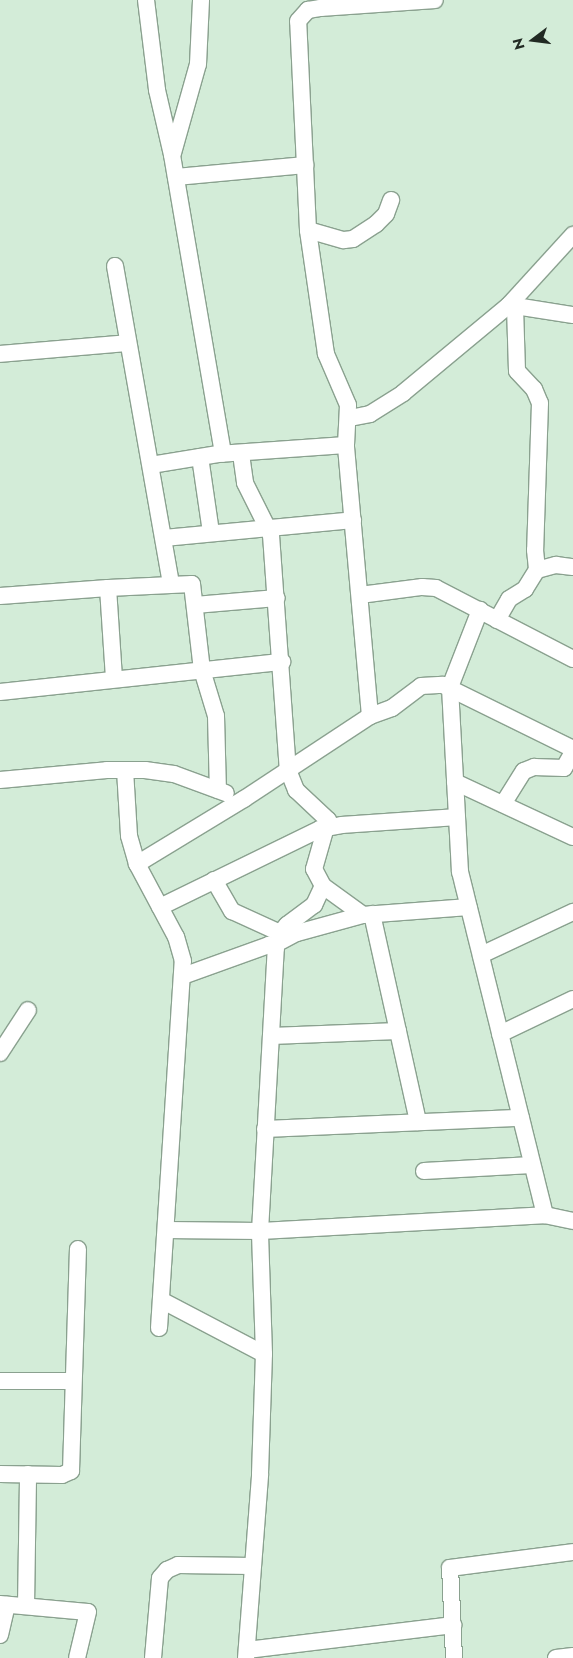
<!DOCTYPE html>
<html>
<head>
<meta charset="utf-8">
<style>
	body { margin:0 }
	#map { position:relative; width:573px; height:1658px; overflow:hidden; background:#d3ecd8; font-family:Jost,sans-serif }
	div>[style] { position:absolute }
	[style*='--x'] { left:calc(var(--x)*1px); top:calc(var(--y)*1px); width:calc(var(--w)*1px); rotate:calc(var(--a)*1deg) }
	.roads { filter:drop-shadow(1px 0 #8aa18f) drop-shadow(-1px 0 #8aa18f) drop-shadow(0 1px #8aa18f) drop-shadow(0 -1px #8aa18f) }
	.minor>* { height:16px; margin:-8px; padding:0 8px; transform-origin:8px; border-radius:8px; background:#fff }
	span { translate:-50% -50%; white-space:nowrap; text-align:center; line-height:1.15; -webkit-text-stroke:5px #d3ecd8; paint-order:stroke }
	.north { position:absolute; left:508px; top:15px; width:50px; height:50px; -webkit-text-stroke:4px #d3ecd8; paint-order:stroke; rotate:255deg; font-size:14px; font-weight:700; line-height:20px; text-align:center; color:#212a23 }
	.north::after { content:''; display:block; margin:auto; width:18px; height:22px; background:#212a23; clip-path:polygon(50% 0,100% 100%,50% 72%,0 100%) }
</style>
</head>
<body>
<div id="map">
	<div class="roads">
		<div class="minor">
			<div style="--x:146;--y:0;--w:91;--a:83"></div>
			<div style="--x:157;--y:90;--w:67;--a:77"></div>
			<div style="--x:172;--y:155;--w:303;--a:80.3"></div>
			<div style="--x:173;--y:153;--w:92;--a:-74.3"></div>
			<div style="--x:198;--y:64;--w:64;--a:-87.3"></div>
			<div style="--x:176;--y:177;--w:130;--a:-5.3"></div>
			<div style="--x:308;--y:230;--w:37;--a:16"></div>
			<div style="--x:344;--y:240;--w:9;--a:-6"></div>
			<div style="--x:353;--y:239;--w:27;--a:-33"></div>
			<div style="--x:376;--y:224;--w:14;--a:-45"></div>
			<div style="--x:386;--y:214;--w:15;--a:-70"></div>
			<div style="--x:115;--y:266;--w:323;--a:80"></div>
			<div style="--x:509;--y:305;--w:65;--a:8.9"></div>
			<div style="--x:515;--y:307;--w:64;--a:88.2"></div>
			<div style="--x:517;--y:371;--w:25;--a:47"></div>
			<div style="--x:534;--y:389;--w:15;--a:67"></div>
			<div style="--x:540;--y:403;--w:147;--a:91.9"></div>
			<div style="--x:535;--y:550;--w:20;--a:84"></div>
			<div style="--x:0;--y:354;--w:128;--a:-4.9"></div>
			<div style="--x:350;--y:418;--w:20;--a:-11"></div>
			<div style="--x:370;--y:414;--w:39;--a:-32"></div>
			<div style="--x:403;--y:393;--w:138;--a:-39.7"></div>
			<div style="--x:509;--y:305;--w:95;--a:-47.6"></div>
			<div style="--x:241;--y:454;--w:29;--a:82"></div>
			<div style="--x:245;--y:483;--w:58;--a:63.4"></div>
			<div style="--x:271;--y:535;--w:236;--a:85.9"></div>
			<div style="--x:288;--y:770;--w:22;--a:68"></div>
			<div style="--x:296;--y:790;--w:44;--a:43.2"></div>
			<div style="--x:328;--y:820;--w:51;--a:105.9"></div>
			<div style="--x:314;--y:869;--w:19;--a:62"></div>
			<div style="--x:323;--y:886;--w:49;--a:35.9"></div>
			<div style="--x:200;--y:457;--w:76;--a:81.7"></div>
			<div style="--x:151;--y:465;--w:68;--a:-9.3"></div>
			<div style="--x:218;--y:454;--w:128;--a:-4"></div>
			<div style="--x:164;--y:538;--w:190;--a:-5.4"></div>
			<div style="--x:108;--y:588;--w:84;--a:-2.7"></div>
			<div style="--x:192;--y:584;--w:87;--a:83.4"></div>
			<div style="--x:202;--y:670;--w:48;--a:73.1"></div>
			<div style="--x:216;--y:716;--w:74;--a:88.5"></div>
			<div style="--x:360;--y:595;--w:63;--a:-7.4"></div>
			<div style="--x:422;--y:587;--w:14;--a:4"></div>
			<div style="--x:436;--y:588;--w:154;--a:27.4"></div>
			<div style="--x:0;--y:596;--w:108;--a:-4.2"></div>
			<div style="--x:108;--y:588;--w:91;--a:86.2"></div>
			<div style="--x:195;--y:605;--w:82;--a:-4.9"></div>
			<div style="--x:497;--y:620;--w:24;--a:-60"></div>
			<div style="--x:509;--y:599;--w:19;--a:-32"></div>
			<div style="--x:525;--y:589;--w:22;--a:-58"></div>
			<div style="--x:537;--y:570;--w:20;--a:-15"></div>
			<div style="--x:556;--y:565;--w:17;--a:7"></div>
			<div style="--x:0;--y:692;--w:284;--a:-6.1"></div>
			<div style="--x:370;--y:716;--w:23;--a:-20"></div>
			<div style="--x:392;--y:708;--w:36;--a:-37"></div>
			<div style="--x:421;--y:686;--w:22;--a:-3"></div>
			<div style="--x:443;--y:685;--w:145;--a:26.2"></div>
			<div style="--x:125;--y:770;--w:66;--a:86.5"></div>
			<div style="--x:129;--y:836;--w:29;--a:74"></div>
			<div style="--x:0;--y:780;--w:107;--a:-5.3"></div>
			<div style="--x:107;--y:770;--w:38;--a:0"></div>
			<div style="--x:145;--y:770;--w:29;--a:8"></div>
			<div style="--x:174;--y:774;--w:55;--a:20.1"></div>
			<div style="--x:455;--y:782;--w:130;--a:25"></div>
			<div style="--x:503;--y:804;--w:39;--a:-58"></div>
			<div style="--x:524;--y:771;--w:11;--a:-22"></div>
			<div style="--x:534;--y:767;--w:30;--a:2"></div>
			<div style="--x:564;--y:768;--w:18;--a:-61"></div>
			<div style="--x:214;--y:880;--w:36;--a:60"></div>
			<div style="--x:232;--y:911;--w:53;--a:24.6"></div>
			<div style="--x:160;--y:907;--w:178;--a:-26"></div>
			<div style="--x:320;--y:829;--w:22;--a:-10"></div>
			<div style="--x:342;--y:825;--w:115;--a:-4"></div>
			<div style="--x:372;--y:914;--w:213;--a:77.5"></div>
			<div style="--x:280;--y:940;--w:7;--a:-90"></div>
			<div style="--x:280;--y:933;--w:11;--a:-49"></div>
			<div style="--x:287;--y:925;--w:34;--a:-37"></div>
			<div style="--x:314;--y:905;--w:21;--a:-65"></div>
			<div style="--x:274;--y:945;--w:26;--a:-28"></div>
			<div style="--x:297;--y:933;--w:68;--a:-15.3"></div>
			<div style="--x:363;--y:915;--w:106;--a:-4.3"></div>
			<div style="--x:481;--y:955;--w:102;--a:-25.1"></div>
			<div style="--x:500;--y:1034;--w:81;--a:-25.6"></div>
			<div style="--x:271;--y:1036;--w:127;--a:-2.3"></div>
			<div style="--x:0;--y:1053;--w:51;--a:-56.9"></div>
			<div style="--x:265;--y:1129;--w:256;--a:-2.5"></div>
			<div style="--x:424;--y:1171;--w:108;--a:-3.2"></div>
			<div style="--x:545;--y:1215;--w:29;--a:12"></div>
			<div style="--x:166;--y:1230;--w:94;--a:0.6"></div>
			<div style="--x:260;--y:1231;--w:283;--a:-86.8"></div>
			<div style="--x:276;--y:948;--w:8;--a:-157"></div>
			<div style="--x:269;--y:945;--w:91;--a:160.2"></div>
			<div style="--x:161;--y:1300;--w:116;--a:27.7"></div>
			<div style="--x:159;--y:1328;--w:368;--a:-86.3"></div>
			<div style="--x:183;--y:961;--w:25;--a:-106"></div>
			<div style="--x:176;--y:937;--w:83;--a:-118.1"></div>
			<div style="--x:137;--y:864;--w:125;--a:-31.3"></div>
			<div style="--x:244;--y:799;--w:151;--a:-33.4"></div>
			<div style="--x:370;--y:716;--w:272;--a:-95.1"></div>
			<div style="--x:346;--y:445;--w:40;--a:-87.1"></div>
			<div style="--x:348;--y:405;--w:56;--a:-113.3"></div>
			<div style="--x:326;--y:354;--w:125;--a:-98.3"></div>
			<div style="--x:308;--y:230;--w:209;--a:-92.7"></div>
			<div style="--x:298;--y:21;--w:15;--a:-48"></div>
			<div style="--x:308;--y:10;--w:13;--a:-9"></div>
			<div style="--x:321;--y:8;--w:114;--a:-4"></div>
			<div style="--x:0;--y:1381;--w:73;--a:0"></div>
			<div style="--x:0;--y:1474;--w:62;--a:0.9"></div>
			<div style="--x:62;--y:1475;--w:10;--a:-24"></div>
			<div style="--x:71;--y:1471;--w:222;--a:-88.2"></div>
			<div style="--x:0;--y:1604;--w:88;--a:5.2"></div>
			<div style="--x:88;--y:1612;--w:47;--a:103.4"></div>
			<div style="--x:26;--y:1606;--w:132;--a:-89.1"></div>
			<div style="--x:0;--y:1635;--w:31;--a:-77"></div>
			<div style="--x:247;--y:1650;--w:208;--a:-6.9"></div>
			<div style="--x:153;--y:1658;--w:80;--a:-85"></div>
			<div style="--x:160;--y:1578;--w:11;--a:-49"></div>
			<div style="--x:167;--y:1570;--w:12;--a:-24"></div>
			<div style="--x:178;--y:1565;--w:74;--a:0.8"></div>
			<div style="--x:246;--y:1658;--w:185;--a:-85.6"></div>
			<div style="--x:260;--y:1474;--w:120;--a:-88.1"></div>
			<div style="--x:264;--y:1354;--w:123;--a:-91.9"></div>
			<div style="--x:260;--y:1231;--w:285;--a:-3.2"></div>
			<div style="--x:545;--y:1215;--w:353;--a:-103.9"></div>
			<div style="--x:460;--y:872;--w:185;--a:-93.1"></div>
			<div style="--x:450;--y:687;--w:83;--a:-68.7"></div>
			<div style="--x:454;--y:1658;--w:90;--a:-92.5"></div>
			<div style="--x:450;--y:1568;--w:124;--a:-7.4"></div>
			<div style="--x:556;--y:1658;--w:17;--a:-7"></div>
		</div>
	</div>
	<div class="north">N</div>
</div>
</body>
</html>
